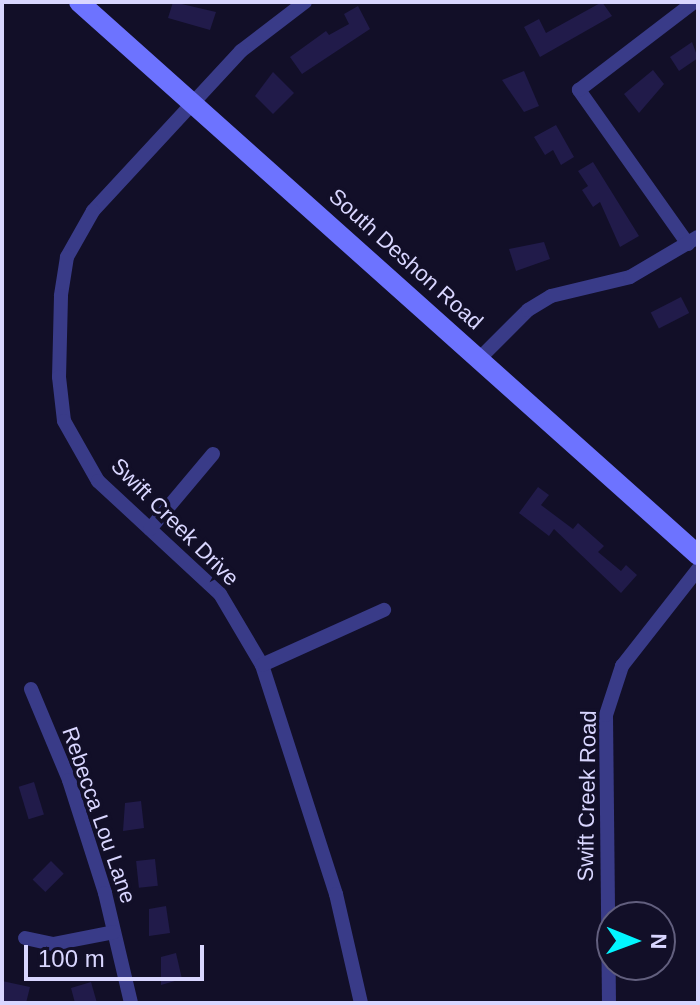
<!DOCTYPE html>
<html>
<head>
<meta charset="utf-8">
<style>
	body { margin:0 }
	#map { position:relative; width:700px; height:1005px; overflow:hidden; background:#120f28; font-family:Arial,sans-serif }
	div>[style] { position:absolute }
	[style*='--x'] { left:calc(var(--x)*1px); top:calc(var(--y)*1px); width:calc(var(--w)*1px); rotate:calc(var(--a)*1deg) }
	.building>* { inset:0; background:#211b4a; transform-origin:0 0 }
	.street>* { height:14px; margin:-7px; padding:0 7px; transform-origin:7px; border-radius:7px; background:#393b88 }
	.secondary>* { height:20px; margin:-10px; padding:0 10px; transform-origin:10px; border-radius:10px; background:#6d73ff }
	span { translate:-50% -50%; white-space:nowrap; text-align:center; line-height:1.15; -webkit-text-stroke:7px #120f28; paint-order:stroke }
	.street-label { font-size:22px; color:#d9d6ff }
	.frame { position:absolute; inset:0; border:4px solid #d9d6ff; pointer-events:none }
	.north { position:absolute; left:596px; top:901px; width:80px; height:80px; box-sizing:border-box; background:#120f28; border:2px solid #625f7e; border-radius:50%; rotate:91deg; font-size:22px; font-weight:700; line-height:32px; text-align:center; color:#d9d6ff }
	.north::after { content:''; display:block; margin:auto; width:28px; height:36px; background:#02f5ff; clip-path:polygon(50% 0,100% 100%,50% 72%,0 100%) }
	.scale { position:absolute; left:24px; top:945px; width:180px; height:36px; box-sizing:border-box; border:4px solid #d9d6ff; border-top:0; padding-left:10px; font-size:24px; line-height:28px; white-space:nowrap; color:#d9d6ff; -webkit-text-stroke:6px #120f28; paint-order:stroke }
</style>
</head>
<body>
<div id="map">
	<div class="building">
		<div style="clip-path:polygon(173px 2px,216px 12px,210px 30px,168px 18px)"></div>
		<div style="clip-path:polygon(602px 2px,612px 16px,540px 57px,524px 27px,539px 19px,546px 33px)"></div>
		<div style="clip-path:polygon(358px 6px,370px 29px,302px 74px,290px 57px,326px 31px,329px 35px,349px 24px,344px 14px)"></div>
		<div style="clip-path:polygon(692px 42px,698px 58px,679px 71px,670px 57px)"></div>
		<div style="clip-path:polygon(653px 70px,664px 84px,639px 113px,624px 94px)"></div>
		<div style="clip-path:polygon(524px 71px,539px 106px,524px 112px,502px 80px)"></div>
		<div style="clip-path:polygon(273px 72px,294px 93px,273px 114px,255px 96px)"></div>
		<div style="clip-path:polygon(556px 125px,574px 157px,561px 165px,553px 150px,545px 155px,534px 137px)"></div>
		<div style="clip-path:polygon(593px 162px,639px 236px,620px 247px,600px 202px,593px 207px,582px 190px,588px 186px,578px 171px)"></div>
		<div style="clip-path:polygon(544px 242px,550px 259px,516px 271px,509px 249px)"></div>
		<div style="left:681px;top:297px;width:18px;height:34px;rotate:63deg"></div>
		<div style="clip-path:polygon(538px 487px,549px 495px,541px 505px,573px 529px,578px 523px,604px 546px,598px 552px,621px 571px,626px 565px,637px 575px,621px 593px,554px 529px,549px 536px,519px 513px)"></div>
		<div style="left:34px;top:782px;width:34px;height:16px;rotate:73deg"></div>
		<div style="clip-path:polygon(141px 801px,144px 828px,123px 831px,125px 803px)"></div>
		<div style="left:155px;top:859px;width:27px;height:19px;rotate:84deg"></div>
		<div style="left:51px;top:861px;width:18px;height:26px;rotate:45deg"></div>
		<div style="clip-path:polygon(166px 906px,170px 933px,149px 936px,149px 909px)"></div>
		<div style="clip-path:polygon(176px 953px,182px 979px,161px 985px,161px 957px)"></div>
		<div style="clip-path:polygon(2px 981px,30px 987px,26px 1003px,2px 1001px)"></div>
		<div style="clip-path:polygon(91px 982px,97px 1003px,75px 1003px,71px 988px)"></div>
	</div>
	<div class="street">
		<div style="--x:305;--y:2;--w:81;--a:142.6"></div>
		<div style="--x:241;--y:51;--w:218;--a:132.8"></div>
		<div style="--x:93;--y:211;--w:53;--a:119.5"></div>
		<div style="--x:67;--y:257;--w:39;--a:99"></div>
		<div style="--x:61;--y:296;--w:81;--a:91.4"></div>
		<div style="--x:59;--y:377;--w:44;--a:83.5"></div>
		<div style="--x:64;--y:421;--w:69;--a:60.5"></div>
		<div style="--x:98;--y:481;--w:166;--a:42.8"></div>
		<div style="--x:220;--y:594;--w:82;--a:59.4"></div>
		<div style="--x:262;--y:665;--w:241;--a:72.1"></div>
		<div style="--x:336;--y:894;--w:112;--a:77.1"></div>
		<div style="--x:688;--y:244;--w:189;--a:-125.3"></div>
		<div style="--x:579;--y:90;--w:145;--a:-37.4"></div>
		<div style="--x:481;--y:357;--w:66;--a:-45"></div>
		<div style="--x:528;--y:310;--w:27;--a:-31"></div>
		<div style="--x:551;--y:296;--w:81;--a:-13.5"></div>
		<div style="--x:630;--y:277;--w:79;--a:-30.5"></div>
		<div style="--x:150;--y:529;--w:98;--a:-50"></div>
		<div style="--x:262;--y:665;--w:134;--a:-24.3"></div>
		<div style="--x:31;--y:689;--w:99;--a:67.3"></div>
		<div style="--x:69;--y:780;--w:119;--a:72.3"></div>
		<div style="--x:105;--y:893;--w:113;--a:76.7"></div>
		<div style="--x:25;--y:938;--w:29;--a:12"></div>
		<div style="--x:53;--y:944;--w:62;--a:-11.1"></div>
		<div style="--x:609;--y:1003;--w:288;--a:-90.6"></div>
		<div style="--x:606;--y:715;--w:52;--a:-71.9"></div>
		<div style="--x:622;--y:666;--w:123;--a:-51.9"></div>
	</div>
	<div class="secondary">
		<div style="--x:79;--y:2;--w:830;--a:41.78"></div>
	</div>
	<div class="street-label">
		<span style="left:406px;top:259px;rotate:42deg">South Deshon Road</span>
		<span style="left:175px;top:522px;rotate:45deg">Swift Creek Drive</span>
		<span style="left:587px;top:796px;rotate:-89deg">Swift Creek Road</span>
		<span style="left:99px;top:815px;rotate:71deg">Rebecca Lou Lane</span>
	</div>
	<div class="frame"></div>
	<div class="north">N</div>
	<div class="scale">100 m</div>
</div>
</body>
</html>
